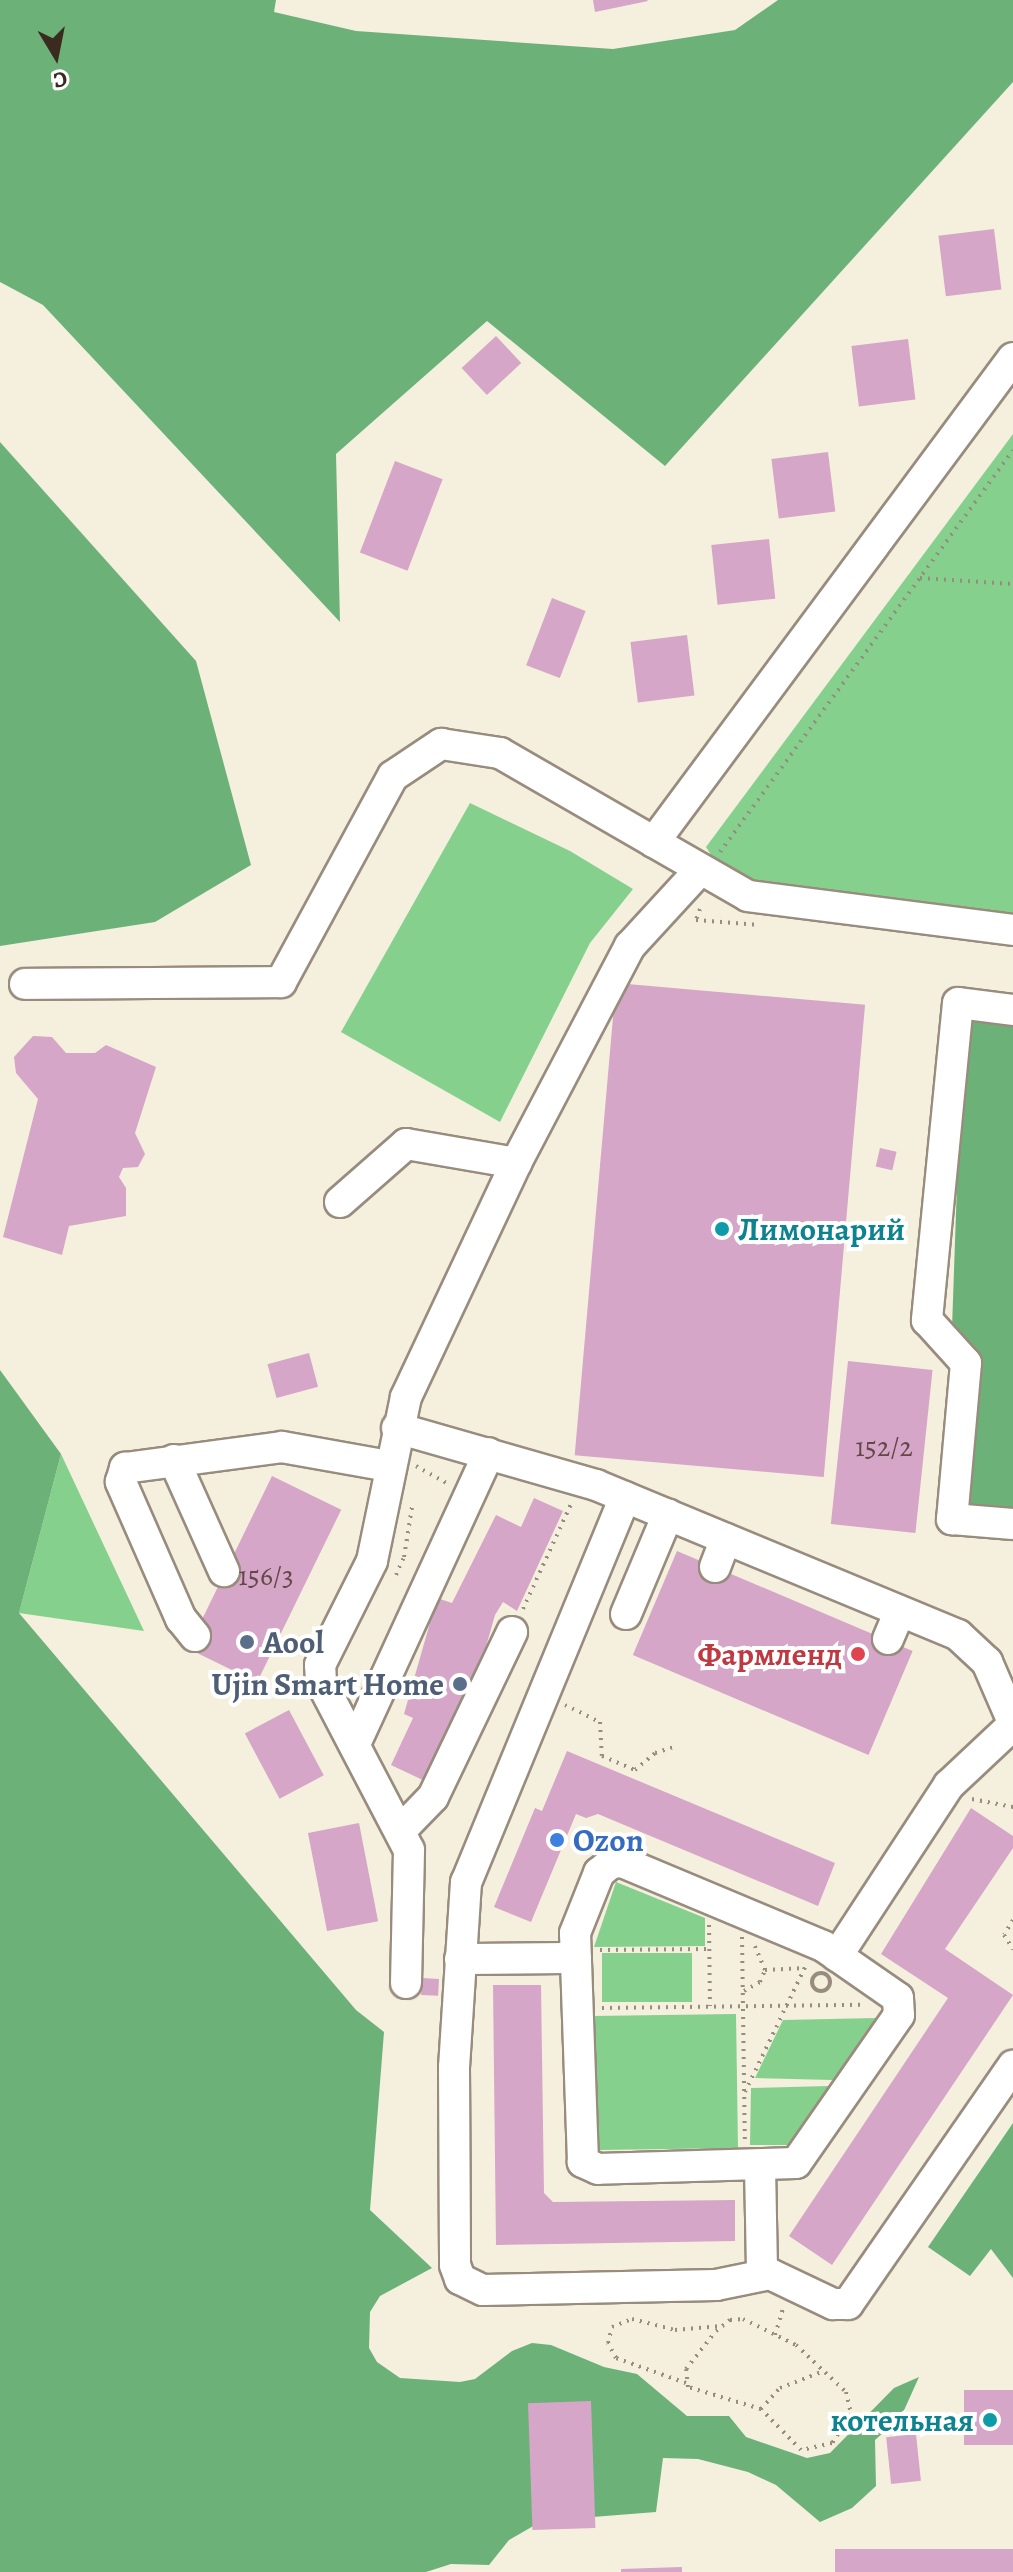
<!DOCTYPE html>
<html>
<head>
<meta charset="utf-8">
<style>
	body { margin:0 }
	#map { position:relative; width:1013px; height:2572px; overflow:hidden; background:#f5efde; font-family:Alegreya,serif }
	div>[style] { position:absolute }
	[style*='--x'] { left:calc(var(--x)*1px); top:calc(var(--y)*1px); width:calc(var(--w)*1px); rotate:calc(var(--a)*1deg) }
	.green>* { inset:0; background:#85d08d; transform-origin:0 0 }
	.forest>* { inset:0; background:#6cb278 }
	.building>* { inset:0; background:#d5a6c7; transform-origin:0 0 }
	.path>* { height:4px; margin-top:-2px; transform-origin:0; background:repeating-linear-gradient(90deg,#988c7e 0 2px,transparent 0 8px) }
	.path>.ring { margin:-2px; padding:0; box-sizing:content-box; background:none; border:4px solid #988c7e; border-radius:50% }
	.roads { filter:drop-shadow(2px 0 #988c7e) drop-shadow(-2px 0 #988c7e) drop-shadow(0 2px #988c7e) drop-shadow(0 -2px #988c7e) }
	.minor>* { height:30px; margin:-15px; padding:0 15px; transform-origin:15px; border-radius:15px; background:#fff }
	.dots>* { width:22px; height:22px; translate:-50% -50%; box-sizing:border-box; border:4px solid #fff; border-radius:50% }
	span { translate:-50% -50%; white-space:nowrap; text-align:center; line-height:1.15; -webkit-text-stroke:8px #fff; paint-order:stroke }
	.number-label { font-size:28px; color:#624948 }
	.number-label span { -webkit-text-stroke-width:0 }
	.culture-label { font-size:32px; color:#0d838f; font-weight:700 }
	.left { translate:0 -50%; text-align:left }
	.right { translate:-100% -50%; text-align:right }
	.service-label { font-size:32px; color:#4e5e75; font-weight:700 }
	.health-label { font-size:32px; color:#be3a42; font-weight:700 }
	.shop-label { font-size:32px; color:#366cbe; font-weight:700 }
	.north { position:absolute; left:16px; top:16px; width:80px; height:80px; -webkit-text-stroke:6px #fff; paint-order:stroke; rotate:170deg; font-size:22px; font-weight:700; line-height:32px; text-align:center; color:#3b2a1e }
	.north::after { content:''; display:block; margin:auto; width:28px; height:36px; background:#3b2a1e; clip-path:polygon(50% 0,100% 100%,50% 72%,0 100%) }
</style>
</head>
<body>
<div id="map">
	<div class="green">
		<div style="clip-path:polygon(1013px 434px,1013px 920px,730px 885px,706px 847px)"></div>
		<div style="clip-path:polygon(470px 803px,570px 851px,633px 889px,590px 943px,500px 1122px,341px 1032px)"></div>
		<div style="clip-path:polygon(61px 1454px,144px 1631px,19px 1613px)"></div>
		<div style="clip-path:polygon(616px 1882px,705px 1918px,705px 1946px,594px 1947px)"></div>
		<div style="left:692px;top:1953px;width:49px;height:90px;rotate:90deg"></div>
		<div style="clip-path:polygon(736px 2014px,738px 2148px,599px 2150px,593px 2143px,592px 2016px)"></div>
		<div style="clip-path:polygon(876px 2018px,833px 2080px,755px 2078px,783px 2020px)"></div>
		<div style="clip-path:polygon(829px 2086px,789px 2145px,750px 2145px,751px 2088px)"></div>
	</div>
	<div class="forest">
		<div style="clip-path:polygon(0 0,276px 0,274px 12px,356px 31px,613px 49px,735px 30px,778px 0,1013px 0,1013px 82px,665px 466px,487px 321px,336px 454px,340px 622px,43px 305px,0 282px)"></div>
		<div style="clip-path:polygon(0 442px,196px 661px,251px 865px,155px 922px,0 946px)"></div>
		<div style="clip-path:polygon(963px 1013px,1013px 1018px,1013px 1508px,968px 1505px,952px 1328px)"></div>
		<div style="clip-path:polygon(0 1370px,61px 1454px,19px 1613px,356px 2010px,384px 2032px,370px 2210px,432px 2268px,380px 2296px,370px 2312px,369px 2348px,377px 2362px,400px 2378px,460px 2382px,475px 2379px,512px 2351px,532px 2343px,551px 2345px,604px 2367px,637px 2374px,687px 2416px,729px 2416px,746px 2437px,807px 2458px,830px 2453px,894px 2388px,919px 2377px,901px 2417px,875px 2440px,876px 2486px,852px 2508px,820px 2522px,776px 2485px,748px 2472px,698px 2459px,663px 2458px,656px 2512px,542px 2521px,509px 2540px,489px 2565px,451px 2564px,426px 2572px,0 2572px)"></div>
		<div style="clip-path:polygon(1013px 2123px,1013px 2278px,991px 2249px,970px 2276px,928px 2247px)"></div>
	</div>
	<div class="building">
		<div style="clip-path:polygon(593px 0,647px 0,648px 1px,595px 12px)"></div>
		<div style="left:994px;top:229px;width:61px;height:56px;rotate:83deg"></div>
		<div style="left:496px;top:336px;width:37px;height:47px;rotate:47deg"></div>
		<div style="left:908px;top:339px;width:61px;height:57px;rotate:83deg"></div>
		<div style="left:828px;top:452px;width:60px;height:57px;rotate:83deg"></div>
		<div style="left:395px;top:461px;width:51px;height:98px;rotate:21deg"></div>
		<div style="left:769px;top:539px;width:60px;height:58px;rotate:84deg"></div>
		<div style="left:552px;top:598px;width:36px;height:72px;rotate:21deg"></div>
		<div style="left:687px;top:635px;width:61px;height:57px;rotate:83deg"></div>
		<div style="left:616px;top:983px;width:250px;height:474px;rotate:5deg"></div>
		<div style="clip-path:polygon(33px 1036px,52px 1037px,66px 1053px,95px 1053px,106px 1045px,156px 1067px,135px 1133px,145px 1154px,138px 1167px,123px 1168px,119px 1177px,126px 1188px,126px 1216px,69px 1226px,62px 1255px,3px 1237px,38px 1099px,16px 1073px,14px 1057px)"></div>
		<div style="left:880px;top:1148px;width:17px;height:19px;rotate:13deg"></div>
		<div style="left:309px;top:1353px;width:35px;height:43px;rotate:75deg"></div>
		<div style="left:848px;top:1361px;width:85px;height:164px;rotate:6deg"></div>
		<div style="left:272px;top:1476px;width:77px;height:192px;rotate:26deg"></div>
		<div style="clip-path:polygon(534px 1498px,563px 1511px,517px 1611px,503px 1602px,495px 1615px,474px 1689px,429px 1783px,391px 1765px,413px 1718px,404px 1714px,437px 1598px,452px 1603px,496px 1515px,521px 1527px)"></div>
		<div style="left:677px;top:1551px;width:256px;height:113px;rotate:23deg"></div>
		<div style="left:289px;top:1710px;width:74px;height:50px;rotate:62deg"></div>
		<div style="clip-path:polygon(567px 1751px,835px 1863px,818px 1906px,598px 1814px,586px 1818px,576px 1814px,531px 1922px,494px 1907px,535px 1808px,542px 1811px)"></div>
		<div style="clip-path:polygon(971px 1808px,1013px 1836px,1013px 1848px,945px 1949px,1013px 1995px,832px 2265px,789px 2236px,948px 1998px,881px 1954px)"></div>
		<div style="left:359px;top:1823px;width:100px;height:52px;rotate:79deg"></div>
		<div style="left:422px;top:1978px;width:17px;height:17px;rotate:3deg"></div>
		<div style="clip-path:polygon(493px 1985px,541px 1985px,544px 2193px,553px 2202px,735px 2200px,735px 2241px,496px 2245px)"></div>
		<div style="left:1013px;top:2390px;width:55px;height:49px;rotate:90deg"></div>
		<div style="left:591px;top:2401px;width:127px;height:63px;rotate:88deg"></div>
		<div style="left:916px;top:2434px;width:47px;height:30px;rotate:84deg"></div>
		<div style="left:1013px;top:2549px;width:23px;height:178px;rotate:90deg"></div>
		<div style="clip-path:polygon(682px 2567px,682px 2572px,621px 2572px,621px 2569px)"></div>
	</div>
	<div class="path">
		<div style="--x:920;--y:578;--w:93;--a:3.7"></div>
		<div style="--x:720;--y:852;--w:497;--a:-53.9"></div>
		<div style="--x:700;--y:909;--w:12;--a:110"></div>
		<div style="--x:696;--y:920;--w:64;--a:4.5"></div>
		<div style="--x:416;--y:1466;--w:35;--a:29"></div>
		<div style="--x:396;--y:1575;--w:20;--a:-66"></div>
		<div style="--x:404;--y:1557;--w:51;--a:-80.9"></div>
		<div style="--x:523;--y:1609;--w:115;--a:-65.4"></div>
		<div style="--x:565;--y:1705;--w:39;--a:26"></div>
		<div style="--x:600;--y:1722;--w:34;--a:87"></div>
		<div style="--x:602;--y:1756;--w:36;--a:23"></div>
		<div style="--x:635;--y:1770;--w:26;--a:-40"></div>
		<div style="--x:655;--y:1753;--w:20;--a:-18"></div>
		<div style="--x:972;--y:1799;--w:42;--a:11"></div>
		<div style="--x:1013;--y:1920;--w:17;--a:121"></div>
		<div style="--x:1004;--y:1935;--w:17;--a:57"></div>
		<div style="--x:709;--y:1925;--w:81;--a:89.3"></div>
		<div style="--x:742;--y:1937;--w:204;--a:89.2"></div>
		<div style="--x:600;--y:1950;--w:109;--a:-0.5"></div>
		<div style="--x:765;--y:1970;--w:40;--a:-2.9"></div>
		<div class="ring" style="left:812px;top:1973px;width:14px;height:14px"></div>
		<div style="--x:744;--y:1991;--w:18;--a:-29"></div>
		<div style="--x:760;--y:1982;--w:13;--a:-67"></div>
		<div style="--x:765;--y:1970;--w:26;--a:-113"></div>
		<div style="--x:602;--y:2008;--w:260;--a:-0.7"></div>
		<div style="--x:745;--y:2092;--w:143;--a:-64.3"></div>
		<div style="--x:743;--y:2319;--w:59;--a:26.1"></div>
		<div style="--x:796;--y:2345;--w:69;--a:43.2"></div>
		<div style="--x:846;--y:2392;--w:23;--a:77"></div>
		<div style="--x:851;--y:2414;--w:35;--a:123"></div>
		<div style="--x:832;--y:2443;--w:32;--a:167"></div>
		<div style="--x:801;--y:2450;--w:57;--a:-134.3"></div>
		<div style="--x:761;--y:2409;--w:76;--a:-163.2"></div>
		<div style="--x:688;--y:2387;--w:18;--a:-96"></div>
		<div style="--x:686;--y:2369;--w:48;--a:-51.7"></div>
		<div style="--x:716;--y:2331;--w:18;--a:-38"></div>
		<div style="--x:730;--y:2320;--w:13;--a:-4"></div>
		<div style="--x:775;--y:2335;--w:30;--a:-73"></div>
		<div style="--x:686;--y:2383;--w:74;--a:-160.3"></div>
		<div style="--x:616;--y:2358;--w:17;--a:-118"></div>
		<div style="--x:608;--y:2343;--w:16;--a:-76"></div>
		<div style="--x:612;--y:2327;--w:22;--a:-22"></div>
		<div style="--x:632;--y:2319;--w:44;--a:14.3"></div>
		<div style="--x:675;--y:2330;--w:46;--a:-5"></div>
		<div style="--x:761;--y:2409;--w:28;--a:-48"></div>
		<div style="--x:780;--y:2388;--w:44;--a:-21.3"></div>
	</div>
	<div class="roads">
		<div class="minor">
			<div style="--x:1013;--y:358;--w:603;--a:126.57"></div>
			<div style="--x:654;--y:842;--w:108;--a:29.9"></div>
			<div style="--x:748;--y:896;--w:267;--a:7.3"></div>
			<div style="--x:25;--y:984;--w:256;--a:-0.4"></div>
			<div style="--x:281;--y:982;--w:234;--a:-61.5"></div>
			<div style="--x:393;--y:776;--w:58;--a:-33.7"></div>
			<div style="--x:441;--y:744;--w:60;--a:8.7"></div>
			<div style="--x:500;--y:753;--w:178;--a:30"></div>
			<div style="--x:1013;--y:1010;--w:55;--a:-172.7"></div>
			<div style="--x:958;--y:1003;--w:319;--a:95.6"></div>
			<div style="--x:927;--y:1320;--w:58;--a:47.8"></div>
			<div style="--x:966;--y:1363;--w:157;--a:95.1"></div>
			<div style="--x:952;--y:1519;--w:61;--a:4.7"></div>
			<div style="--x:340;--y:1202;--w:88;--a:-41.3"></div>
			<div style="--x:406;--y:1144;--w:112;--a:9.8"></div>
			<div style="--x:516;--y:1163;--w:245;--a:-62.3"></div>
			<div style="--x:630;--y:946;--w:102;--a:-47.4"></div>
			<div style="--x:397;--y:1428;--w:207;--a:16"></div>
			<div style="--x:596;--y:1485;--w:392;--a:22.5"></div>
			<div style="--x:958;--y:1635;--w:40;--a:43"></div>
			<div style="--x:987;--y:1662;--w:65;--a:66.6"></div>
			<div style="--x:174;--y:1460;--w:122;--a:65.8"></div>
			<div style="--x:625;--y:1497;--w:417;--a:112.4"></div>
			<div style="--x:466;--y:1882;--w:185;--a:93.7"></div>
			<div style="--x:454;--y:2067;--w:198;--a:89.7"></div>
			<div style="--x:455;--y:2265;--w:15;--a:70"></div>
			<div style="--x:460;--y:2279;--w:25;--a:26"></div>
			<div style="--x:483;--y:2290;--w:233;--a:-1.2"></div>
			<div style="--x:716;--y:2285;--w:55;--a:-11.5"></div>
			<div style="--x:770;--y:2274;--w:70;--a:25.5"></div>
			<div style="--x:833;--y:2304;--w:15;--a:0"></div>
			<div style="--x:848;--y:2304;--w:290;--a:-55.3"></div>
			<div style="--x:715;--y:1567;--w:30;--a:-69"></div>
			<div style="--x:626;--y:1614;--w:108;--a:-67.2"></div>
			<div style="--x:195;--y:1636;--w:22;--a:-129"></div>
			<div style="--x:181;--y:1619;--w:150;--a:-113.7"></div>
			<div style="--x:121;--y:1482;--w:15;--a:-74"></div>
			<div style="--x:125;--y:1468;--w:158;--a:-7.6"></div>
			<div style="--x:282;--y:1447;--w:109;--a:10.1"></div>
			<div style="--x:888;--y:1639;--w:30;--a:-67"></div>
			<div style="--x:355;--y:1744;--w:320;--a:-65.3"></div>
			<div style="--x:401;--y:1830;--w:46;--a:-45.9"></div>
			<div style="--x:433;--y:1797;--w:183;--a:-64.4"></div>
			<div style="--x:622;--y:1862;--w:218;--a:22.7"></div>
			<div style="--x:823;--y:1946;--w:91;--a:34.7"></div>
			<div style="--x:898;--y:1998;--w:17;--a:87"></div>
			<div style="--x:899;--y:2015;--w:180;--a:124.8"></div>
			<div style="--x:796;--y:2163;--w:198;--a:178.3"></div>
			<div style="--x:598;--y:2169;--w:17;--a:-155"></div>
			<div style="--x:583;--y:2162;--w:229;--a:-92"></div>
			<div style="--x:575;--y:1933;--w:65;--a:-68.2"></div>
			<div style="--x:599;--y:1873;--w:16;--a:-40"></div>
			<div style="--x:611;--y:1863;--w:11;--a:-5"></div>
			<div style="--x:837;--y:1956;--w:204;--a:-56.8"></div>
			<div style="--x:949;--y:1785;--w:88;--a:-43.2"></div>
			<div style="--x:460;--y:1959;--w:116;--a:-0.5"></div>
			<div style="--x:406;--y:1983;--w:133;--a:-88.7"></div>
			<div style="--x:409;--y:1850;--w:190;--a:-117.6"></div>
			<div style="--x:321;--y:1682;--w:17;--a:-93"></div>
			<div style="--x:320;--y:1665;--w:116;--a:-63.4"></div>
			<div style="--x:372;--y:1561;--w:167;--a:-78.3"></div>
			<div style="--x:406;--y:1397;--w:259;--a:-64.8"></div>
			<div style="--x:760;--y:2166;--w:109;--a:88.9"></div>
		</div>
	</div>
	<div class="dots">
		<div style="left:722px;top:1229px;background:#0f9aa8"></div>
		<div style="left:247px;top:1642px;background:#5c6f8a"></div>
		<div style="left:858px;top:1654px;background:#e0444e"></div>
		<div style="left:460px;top:1684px;background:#5c6f8a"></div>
		<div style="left:557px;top:1840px;background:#3f7fe0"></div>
		<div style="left:990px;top:2420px;background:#0f9aa8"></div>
	</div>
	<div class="number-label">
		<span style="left:884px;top:1447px">152/2</span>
		<span style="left:266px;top:1576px">156/3</span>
	</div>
	<div class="culture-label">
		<span class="left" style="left:738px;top:1229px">Лимонарий</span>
		<span class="right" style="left:974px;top:2420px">котельная</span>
	</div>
	<div class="service-label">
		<span class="left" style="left:263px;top:1642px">Aool</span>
		<span class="right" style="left:444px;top:1684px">Ujin Smart Home</span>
	</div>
	<div class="health-label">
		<span class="right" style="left:842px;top:1654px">Фармленд</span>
	</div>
	<div class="shop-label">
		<span class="left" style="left:573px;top:1840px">Ozon</span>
	</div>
	<div class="north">С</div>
</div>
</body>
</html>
